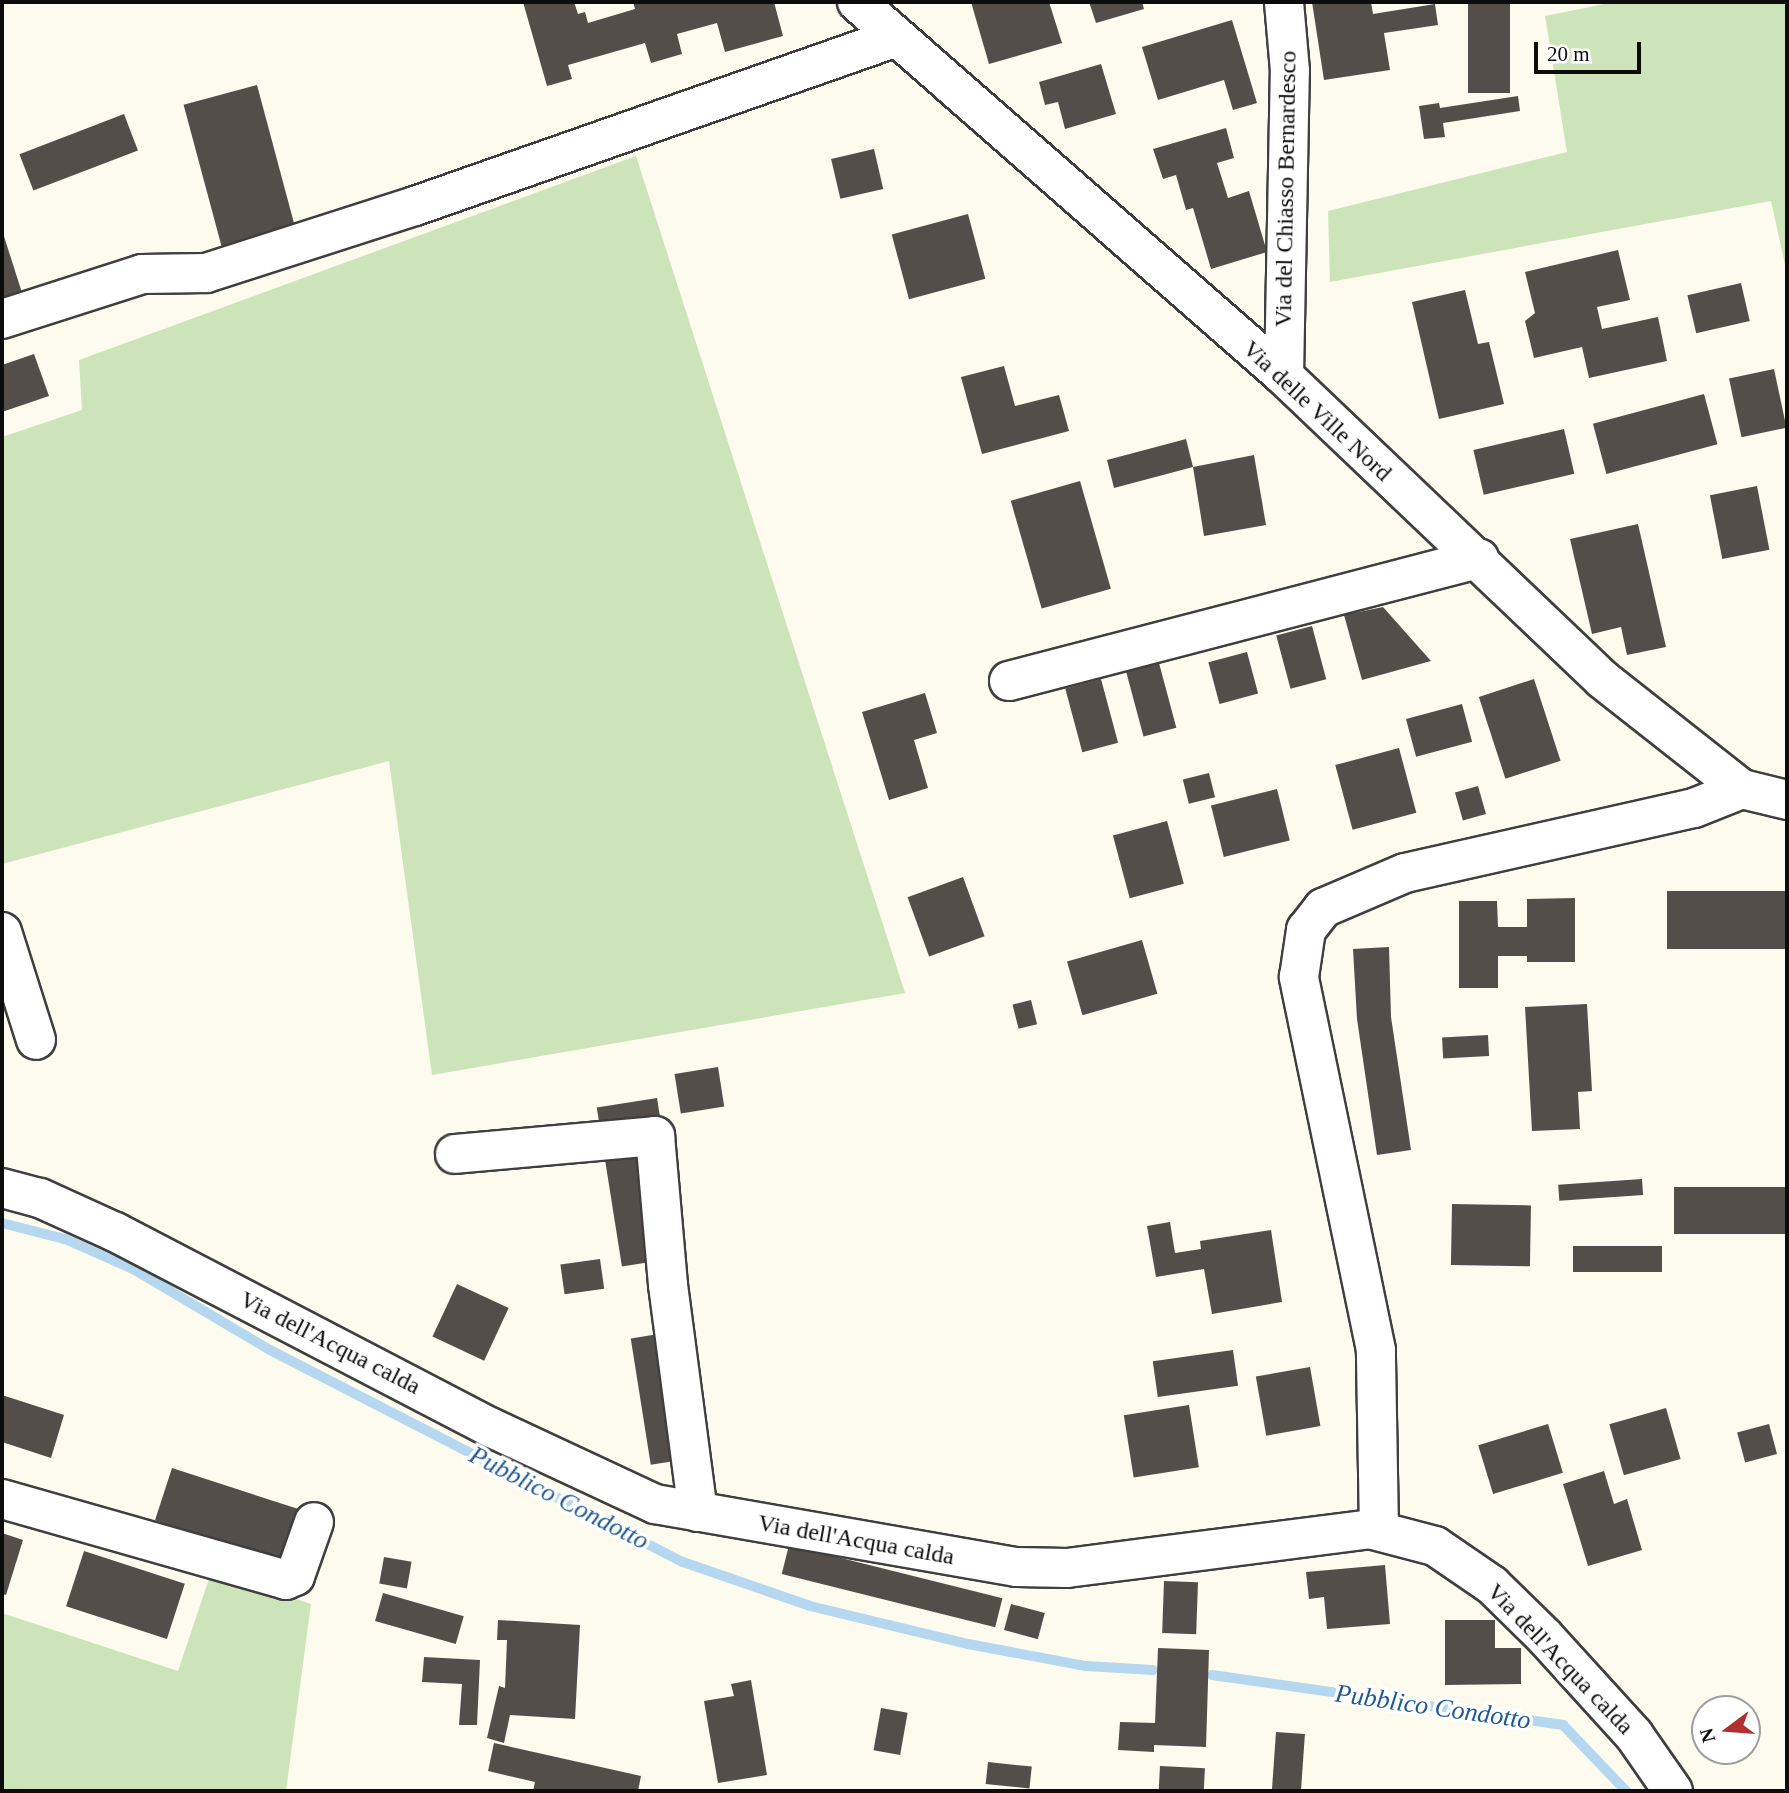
<!DOCTYPE html>
<html>
<head>
<meta charset="utf-8">
<style>
	body { margin:0 }
	#map { position:relative; width:1789px; height:1793px; overflow:hidden; background:#fdfbed; font-family:Georgia,serif }
	div>[style] { position:absolute }
	[style*='--x'] { left:calc(var(--x)*1px); top:calc(var(--y)*1px); width:calc(var(--w)*1px); rotate:calc(var(--a)*1deg) }
	.green>* { inset:0; background:#cde4ba }
	.stream>* { height:10px; margin:-5px; padding:0 5px; transform-origin:5px; border-radius:5px; background:#b6d7f0 }
	.building>* { inset:0; background:#544e4a; transform-origin:0 0 }
	.roads { filter:drop-shadow(2px 0 #3f3f3f) drop-shadow(-2px 0 #3f3f3f) drop-shadow(0 2px #3f3f3f) drop-shadow(0 -2px #3f3f3f) }
	.minor>* { height:38px; margin:-19px; padding:0 19px; transform-origin:19px; border-radius:19px; background:#fff }
	span { translate:-50% -50%; white-space:nowrap; text-align:center; line-height:1.15; -webkit-text-stroke:7px #fff; paint-order:stroke }
	.street-label { font-size:24px; color:#0c0c0c }
	.water-label { font-size:26px; color:#215a92; font-style:italic }
	.frame { position:absolute; inset:0; border:4px solid #0c0c0c; pointer-events:none }
	.north { position:absolute; left:1691px; top:1695px; width:70px; height:70px; box-sizing:border-box; background:#fff; border:2px solid #9e9e9e; border-radius:50%; rotate:254deg; font-size:19px; font-weight:700; line-height:28px; text-align:center; color:#0c0c0c }
	.north::after { content:''; display:block; margin:auto; width:24px; height:32px; background:#af3231; clip-path:polygon(50% 0,100% 100%,50% 72%,0 100%) }
	.scale { position:absolute; left:1534px; top:42px; width:107px; height:32px; box-sizing:border-box; border:4px solid #0c0c0c; border-top:0; padding-left:9px; font-size:21px; line-height:24px; white-space:nowrap; color:#0c0c0c; -webkit-text-stroke:5px #fff; paint-order:stroke }
</style>
</head>
<body>
<div id="map">
	<div class="green">
		<div style="clip-path:polygon(1614px 2px,1787px 2px,1787px 274px,1771px 201px,1330px 282px,1328px 211px,1567px 152px,1545px 16px)"></div>
		<div style="clip-path:polygon(636px 156px,905px 993px,432px 1075px,389px 761px,2px 864px,2px 437px,82px 410px,79px 360px)"></div>
		<div style="clip-path:polygon(212px 1570px,311px 1604px,286px 1791px,2px 1791px,2px 1613px,178px 1671px)"></div>
	</div>
	<div class="stream">
		<div style="--x:2;--y:1223;--w:65;--a:14.3"></div>
		<div style="--x:65;--y:1239;--w:74;--a:23.8"></div>
		<div style="--x:133;--y:1269;--w:159;--a:30.6"></div>
		<div style="--x:270;--y:1350;--w:464;--a:27.2"></div>
		<div style="--x:683;--y:1562;--w:134;--a:19.1"></div>
		<div style="--x:810;--y:1606;--w:163;--a:13.5"></div>
		<div style="--x:968;--y:1644;--w:120;--a:10.6"></div>
		<div style="--x:1086;--y:1666;--w:67;--a:3.4"></div>
		<div style="--x:1212;--y:1675;--w:355;--a:8.1"></div>
		<div style="--x:1563;--y:1725;--w:91;--a:46.3"></div>
	</div>
	<div class="building">
		<div style="clip-path:polygon(523px 2px,574px 2px,578px 14px,585px 12px,588px 23px,635px 9px,633px 2px,774px 2px,783px 36px,725px 52px,717px 23px,677px 34px,682px 54px,651px 63px,645px 43px,568px 65px,572px 79px,547px 86px)"></div>
		<div style="clip-path:polygon(971px 2px,1049px 2px,1062px 43px,989px 64px)"></div>
		<div style="clip-path:polygon(1089px 2px,1142px 2px,1144px 9px,1096px 23px)"></div>
		<div style="clip-path:polygon(1312px 2px,1371px 2px,1373px 14px,1435px 4px,1438px 25px,1384px 33px,1390px 70px,1324px 80px)"></div>
		<div style="left:1468px;top:2px;width:42px;height:91px"></div>
		<div style="clip-path:polygon(1232px 20px,1257px 103px,1233px 110px,1224px 80px,1158px 100px,1142px 47px)"></div>
		<div style="clip-path:polygon(1101px 64px,1116px 114px,1065px 129px,1058px 102px,1045px 105px,1039px 82px)"></div>
		<div style="left:257px;top:85px;width:150px;height:76px;rotate:75deg"></div>
		<div style="clip-path:polygon(1518px 96px,1520px 111px,1443px 123px,1445px 137px,1424px 139px,1419px 106px,1439px 103px,1440px 108px)"></div>
		<div style="left:124px;top:114px;width:39px;height:112px;rotate:69deg"></div>
		<div style="clip-path:polygon(1226px 128px,1234px 158px,1217px 163px,1228px 198px,1249px 191px,1267px 252px,1211px 269px,1193px 208px,1186px 210px,1176px 175px,1163px 179px,1153px 149px)"></div>
		<div style="left:874px;top:149px;width:41px;height:44px;rotate:77deg"></div>
		<div style="left:968px;top:214px;width:67px;height:79px;rotate:75deg"></div>
		<div style="clip-path:polygon(2px 230px,24px 299px,2px 306px)"></div>
		<div style="clip-path:polygon(1618px 250px,1630px 300px,1597px 307px,1602px 329px,1658px 317px,1667px 361px,1589px 378px,1582px 347px,1534px 358px,1525px 321px,1535px 313px,1525px 272px)"></div>
		<div style="left:1741px;top:283px;width:39px;height:55px;rotate:77deg"></div>
		<div style="clip-path:polygon(1465px 290px,1478px 344px,1489px 342px,1504px 404px,1439px 419px,1412px 302px)"></div>
		<div style="clip-path:polygon(34px 354px,49px 396px,2px 412px,2px 365px)"></div>
		<div style="clip-path:polygon(1004px 366px,1015px 406px,1059px 395px,1069px 431px,982px 454px,961px 377px)"></div>
		<div style="left:1774px;top:369px;width:60px;height:46px;rotate:78deg"></div>
		<div style="left:1704px;top:394px;width:52px;height:115px;rotate:75deg"></div>
		<div style="left:1564px;top:429px;width:46px;height:93px;rotate:77deg"></div>
		<div style="clip-path:polygon(1186px 439px,1193px 467px,1254px 455px,1266px 525px,1204px 536px,1193px 467px,1114px 488px,1107px 460px)"></div>
		<div style="left:1080px;top:481px;width:112px;height:72px;rotate:74deg"></div>
		<div style="left:1757px;top:486px;width:65px;height:48px;rotate:79deg"></div>
		<div style="clip-path:polygon(1638px 524px,1666px 647px,1627px 655px,1621px 627px,1592px 634px,1570px 539px)"></div>
		<div style="clip-path:polygon(1383px 607px,1431px 661px,1362px 680px,1344px 615px)"></div>
		<div style="left:1312px;top:626px;width:55px;height:37px;rotate:75deg"></div>
		<div style="left:1247px;top:652px;width:43px;height:40px;rotate:75deg"></div>
		<div style="left:1159px;top:663px;width:67px;height:34px;rotate:75deg"></div>
		<div style="left:1101px;top:679px;width:66px;height:37px;rotate:75deg"></div>
		<div style="left:1534px;top:679px;width:86px;height:58px;rotate:72deg"></div>
		<div style="clip-path:polygon(925px 693px,937px 733px,914px 740px,928px 788px,889px 800px,862px 712px)"></div>
		<div style="left:1462px;top:704px;width:39px;height:58px;rotate:75deg"></div>
		<div style="left:1399px;top:748px;width:67px;height:66px;rotate:75deg"></div>
		<div style="left:1209px;top:773px;width:25px;height:27px;rotate:76deg"></div>
		<div style="left:1478px;top:786px;width:29px;height:24px;rotate:74deg"></div>
		<div style="left:1277px;top:789px;width:53px;height:68px;rotate:76deg"></div>
		<div style="left:1167px;top:821px;width:65px;height:56px;rotate:75deg"></div>
		<div style="left:963px;top:877px;width:63px;height:59px;rotate:70deg"></div>
		<div style="left:1787px;top:891px;width:58px;height:120px;rotate:90deg"></div>
		<div style="clip-path:polygon(1575px 898px,1575px 962px,1527px 962px,1527px 956px,1498px 956px,1498px 988px,1459px 988px,1459px 901px,1497px 901px,1498px 927px,1527px 927px,1527px 899px)"></div>
		<div style="left:1142px;top:940px;width:56px;height:78px;rotate:74deg"></div>
		<div style="clip-path:polygon(1389px 947px,1391px 1017px,1411px 1150px,1377px 1155px,1357px 1019px,1353px 949px)"></div>
		<div style="left:1031px;top:1000px;width:25px;height:19px;rotate:76deg"></div>
		<div style="clip-path:polygon(1587px 1004px,1592px 1091px,1578px 1092px,1580px 1129px,1532px 1131px,1525px 1007px)"></div>
		<div style="left:1488px;top:1035px;width:21px;height:46px;rotate:87deg"></div>
		<div style="left:718px;top:1067px;width:40px;height:44px;rotate:81deg"></div>
		<div style="left:657px;top:1098px;width:161px;height:61px;rotate:81deg"></div>
		<div style="left:1642px;top:1179px;width:16px;height:84px;rotate:86deg"></div>
		<div style="left:1674px;top:1187px;width:113px;height:47px"></div>
		<div style="left:1452px;top:1204px;width:79px;height:61px;rotate:1deg"></div>
		<div style="clip-path:polygon(1170px 1222px,1175px 1253px,1201px 1249px,1200px 1241px,1271px 1230px,1282px 1302px,1212px 1314px,1204px 1269px,1156px 1277px,1147px 1226px)"></div>
		<div style="left:1662px;top:1246px;width:26px;height:89px;rotate:90deg"></div>
		<div style="left:600px;top:1259px;width:30px;height:40px;rotate:82deg"></div>
		<div style="left:457px;top:1284px;width:57px;height:58px;rotate:25deg"></div>
		<div style="left:690px;top:1329px;width:128px;height:60px;rotate:81deg"></div>
		<div style="left:1233px;top:1350px;width:36px;height:81px;rotate:82deg"></div>
		<div style="left:1310px;top:1367px;width:60px;height:55px;rotate:80deg"></div>
		<div style="clip-path:polygon(2px 1395px,64px 1415px,51px 1458px,2px 1442px)"></div>
		<div style="left:1189px;top:1405px;width:63px;height:66px;rotate:81deg"></div>
		<div style="left:1666px;top:1408px;width:53px;height:59px;rotate:74deg"></div>
		<div style="left:1548px;top:1424px;width:51px;height:73px;rotate:73deg"></div>
		<div style="left:1769px;top:1424px;width:31px;height:33px;rotate:75deg"></div>
		<div style="left:172px;top:1468px;width:146px;height:55px;rotate:18deg"></div>
		<div style="clip-path:polygon(1604px 1471px,1614px 1504px,1627px 1499px,1642px 1550px,1588px 1566px,1563px 1484px)"></div>
		<div style="clip-path:polygon(2px 1533px,23px 1540px,6px 1595px,2px 1594px)"></div>
		<div style="left:789px;top:1545px;width:220px;height:30px;rotate:14deg"></div>
		<div style="left:84px;top:1551px;width:106px;height:58px;rotate:18deg"></div>
		<div style="left:384px;top:1557px;width:28px;height:27px;rotate:10deg"></div>
		<div style="clip-path:polygon(1385px 1565px,1390px 1624px,1327px 1629px,1324px 1597px,1309px 1599px,1306px 1572px)"></div>
		<div style="left:1164px;top:1581px;width:34px;height:52px;rotate:2deg"></div>
		<div style="left:383px;top:1593px;width:84px;height:29px;rotate:16deg"></div>
		<div style="left:1011px;top:1604px;width:35px;height:27px;rotate:15deg"></div>
		<div style="clip-path:polygon(498px 1620px,580px 1625px,575px 1719px,510px 1715px,504px 1743px,487px 1738px,499px 1686px,505px 1688px,507px 1640px,497px 1640px)"></div>
		<div style="clip-path:polygon(1445px 1620px,1495px 1620px,1495px 1648px,1521px 1648px,1521px 1684px,1445px 1685px)"></div>
		<div style="clip-path:polygon(1158px 1648px,1209px 1650px,1206px 1747px,1154px 1745px,1154px 1752px,1118px 1750px,1120px 1722px,1155px 1723px)"></div>
		<div style="clip-path:polygon(424px 1657px,480px 1660px,477px 1725px,459px 1725px,462px 1684px,422px 1682px)"></div>
		<div style="clip-path:polygon(751px 1680px,767px 1775px,718px 1783px,704px 1701px,734px 1696px,731px 1684px)"></div>
		<div style="left:881px;top:1708px;width:27px;height:43px;rotate:10deg"></div>
		<div style="left:1276px;top:1732px;width:29px;height:59px;rotate:4deg"></div>
		<div style="clip-path:polygon(494px 1743px,641px 1776px,638px 1791px,533px 1791px,535px 1782px,488px 1771px)"></div>
		<div style="left:988px;top:1762px;width:44px;height:22px;rotate:6deg"></div>
		<div style="left:1160px;top:1766px;width:45px;height:25px;rotate:3deg"></div>
	</div>
	<div class="roads">
		<div class="minor">
			<div style="--x:857;--y:2;--w:568;--a:41.21"></div>
			<div style="--x:1284;--y:376;--w:439;--a:43.6"></div>
			<div style="--x:1602;--y:679;--w:178;--a:38.2"></div>
			<div style="--x:1742;--y:789;--w:46;--a:13.7"></div>
			<div style="--x:2;--y:319;--w:147;--a:-17.8"></div>
			<div style="--x:142;--y:274;--w:64;--a:-0.9"></div>
			<div style="--x:206;--y:273;--w:219;--a:-17.8"></div>
			<div style="--x:415;--y:206;--w:508;--a:-19.33"></div>
			<div style="--x:1284;--y:376;--w:305;--a:-88.9"></div>
			<div style="--x:1290;--y:71;--w:69;--a:-95"></div>
			<div style="--x:1009;--y:681;--w:486;--a:-14.6"></div>
			<div style="--x:2;--y:932;--w:113;--a:72.5"></div>
			<div style="--x:455;--y:1154;--w:201;--a:-5.1"></div>
			<div style="--x:655;--y:1136;--w:150;--a:85"></div>
			<div style="--x:668;--y:1285;--w:229;--a:82.5"></div>
			<div style="--x:2;--y:1188;--w:39;--a:15"></div>
			<div style="--x:40;--y:1198;--w:82;--a:24.4"></div>
			<div style="--x:115;--y:1232;--w:425;--a:27.5"></div>
			<div style="--x:492;--y:1428;--w:180;--a:25"></div>
			<div style="--x:655;--y:1504;--w:367;--a:9.9"></div>
			<div style="--x:1017;--y:1567;--w:50;--a:1.1"></div>
			<div style="--x:1067;--y:1568;--w:305;--a:-7.3"></div>
			<div style="--x:1370;--y:1529;--w:67;--a:14.7"></div>
			<div style="--x:1435;--y:1546;--w:69;--a:34.4"></div>
			<div style="--x:1492;--y:1585;--w:73;--a:44.4"></div>
			<div style="--x:1544;--y:1636;--w:134;--a:47.7"></div>
			<div style="--x:1634;--y:1735;--w:68;--a:55.1"></div>
			<div style="--x:2;--y:1499;--w:295;--a:15.9"></div>
			<div style="--x:286;--y:1580;--w:10;--a:-24"></div>
			<div style="--x:295;--y:1576;--w:57;--a:-70.6"></div>
			<div style="--x:1379;--y:1530;--w:180;--a:-91"></div>
			<div style="--x:1376;--y:1350;--w:381;--a:-101.7"></div>
			<div style="--x:1299;--y:977;--w:48;--a:-81.5"></div>
			<div style="--x:1306;--y:930;--w:28;--a:-52"></div>
			<div style="--x:1323;--y:908;--w:89;--a:-23.1"></div>
			<div style="--x:1405;--y:873;--w:296;--a:-12.7"></div>
			<div style="--x:1694;--y:808;--w:52;--a:-21.6"></div>
		</div>
	</div>
	<div class="street-label">
		<span style="left:1286px;top:189px;rotate:-89deg">Via del Chiasso Bernardesco</span>
		<span style="left:1317px;top:411px;rotate:43deg">Via delle Ville Nord</span>
		<span style="left:330px;top:1343px;rotate:27deg">Via dell'Acqua calda</span>
		<span style="left:856px;top:1540px;rotate:10deg">Via dell'Acqua calda</span>
		<span style="left:1560px;top:1659px;rotate:46deg">Via dell'Acqua calda</span>
	</div>
	<div class="water-label">
		<span style="left:559px;top:1498px;rotate:27deg">Pubblico Condotto</span>
		<span style="left:1433px;top:1707px;rotate:8deg">Pubblico Condotto</span>
	</div>
	<div class="frame"></div>
	<div class="north">N</div>
	<div class="scale">20 m</div>
</div>
</body>
</html>
